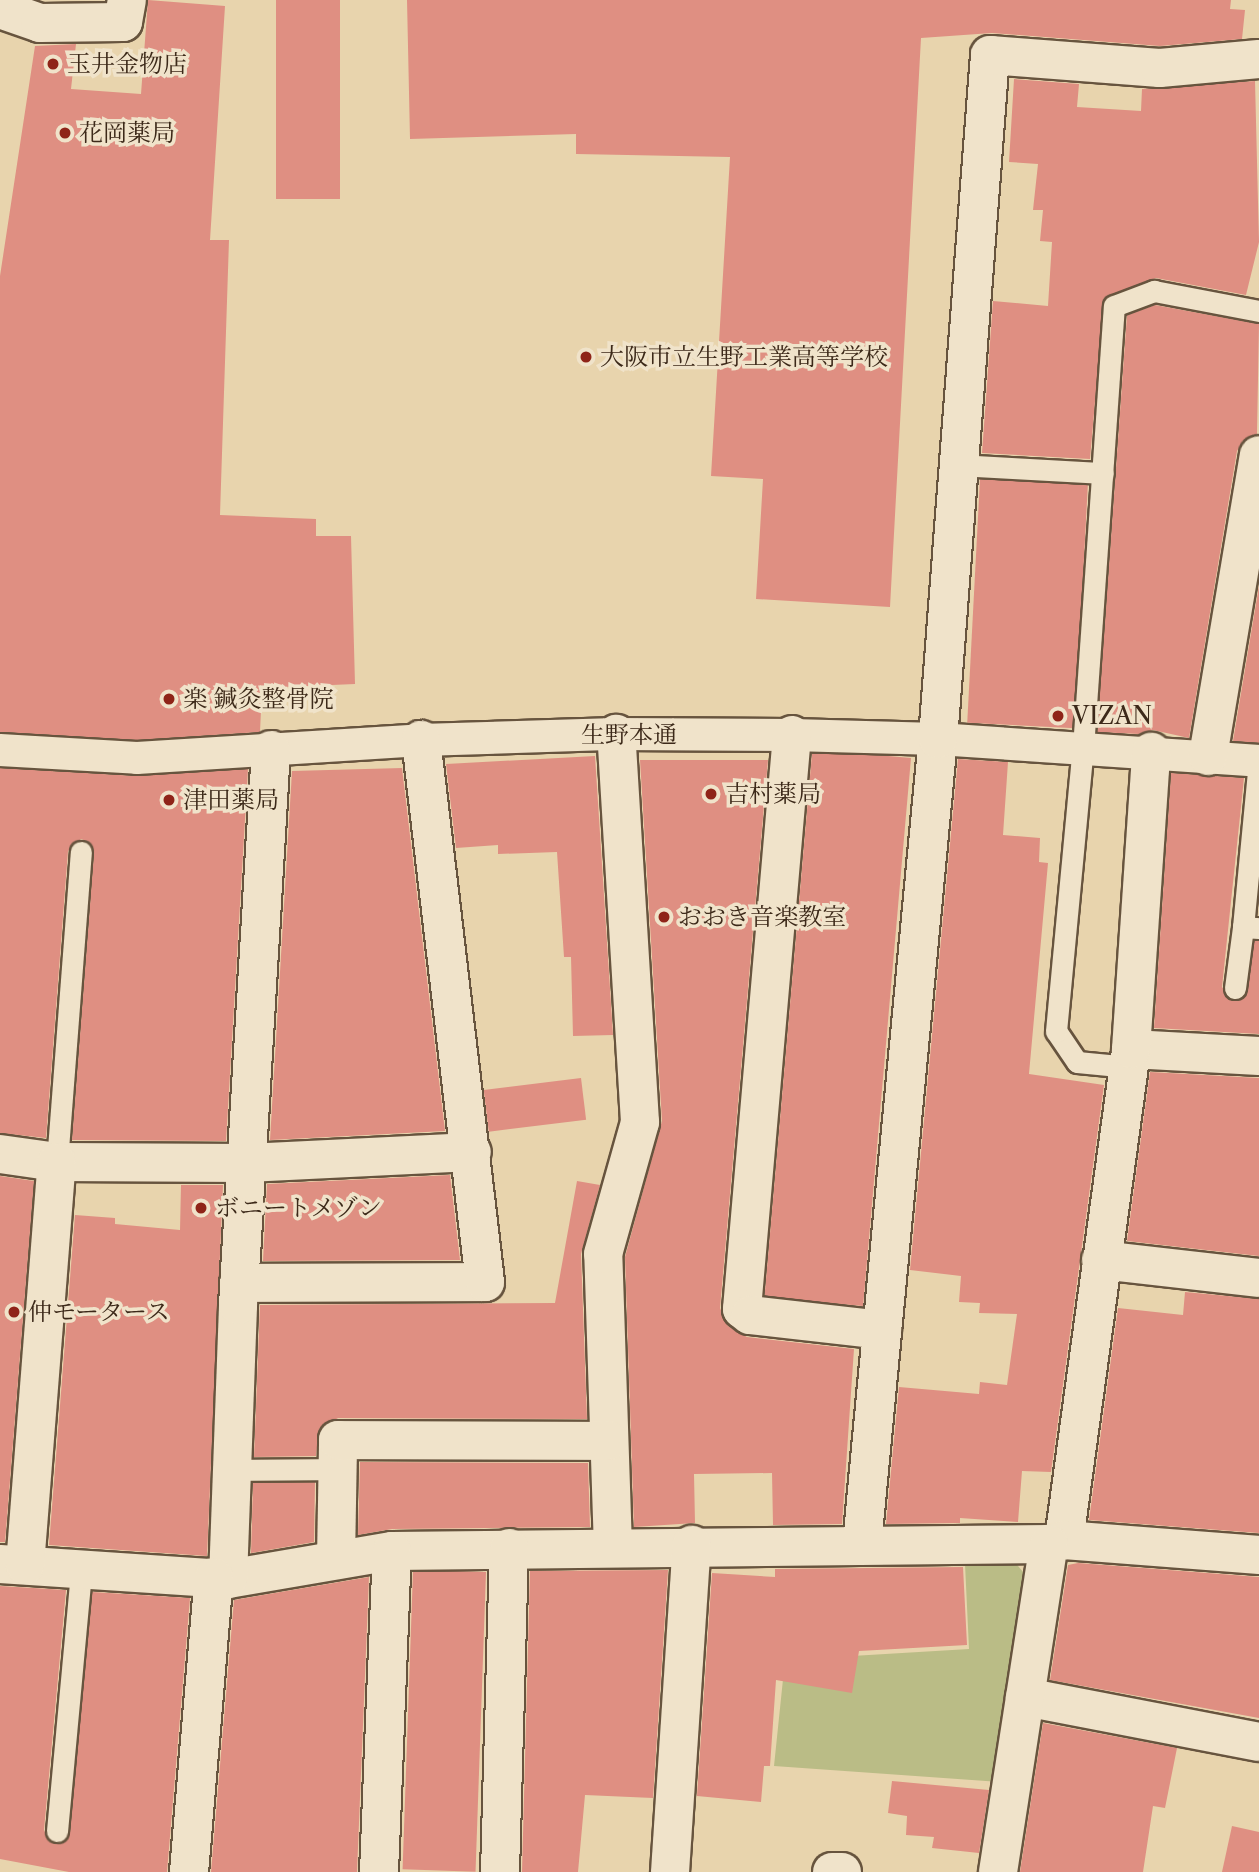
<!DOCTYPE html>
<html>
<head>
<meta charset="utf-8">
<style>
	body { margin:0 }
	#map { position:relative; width:1259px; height:1872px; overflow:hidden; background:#e8d4ad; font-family:"Libre Caslon Text","Noto Serif JP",serif }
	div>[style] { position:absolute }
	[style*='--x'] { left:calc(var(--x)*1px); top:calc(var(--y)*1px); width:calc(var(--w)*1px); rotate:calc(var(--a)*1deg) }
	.green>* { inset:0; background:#babc86 }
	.building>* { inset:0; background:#df8f82; transform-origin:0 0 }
	.roads { filter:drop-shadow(2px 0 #67543e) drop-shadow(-2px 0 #67543e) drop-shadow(0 2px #67543e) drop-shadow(0 -2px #67543e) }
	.service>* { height:21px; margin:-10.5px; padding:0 10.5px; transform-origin:10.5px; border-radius:10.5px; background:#f0e3ca }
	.pedestrian>* { height:32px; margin:-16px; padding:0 16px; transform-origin:16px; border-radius:16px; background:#f0e3ca }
	.minor>* { height:38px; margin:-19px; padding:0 19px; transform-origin:19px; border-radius:19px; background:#f0e3ca }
	.dots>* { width:19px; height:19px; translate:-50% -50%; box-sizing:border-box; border:4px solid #f0e3ca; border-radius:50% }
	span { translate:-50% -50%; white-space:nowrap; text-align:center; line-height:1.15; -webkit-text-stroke:7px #f0e3ca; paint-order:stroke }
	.poi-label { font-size:24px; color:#3c2919 }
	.left { translate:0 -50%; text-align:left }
	.street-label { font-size:24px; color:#3c2919 }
</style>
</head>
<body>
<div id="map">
	<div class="green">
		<div style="clip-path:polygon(1014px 1561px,1028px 1578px,1000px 1782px,774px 1766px,785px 1660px,969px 1649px,965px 1564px)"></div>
	</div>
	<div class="building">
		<div style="clip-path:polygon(148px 0,225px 6px,210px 240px,229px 240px,220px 515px,316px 519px,316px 536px,351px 536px,355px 684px,262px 688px,260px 732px,137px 740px,0 732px,0 276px,35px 46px,76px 44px,71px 89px,141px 94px)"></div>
		<div style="left:276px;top:0;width:64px;height:199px"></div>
		<div style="clip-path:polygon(407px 0,1231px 0,1230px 9px,1245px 10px,1242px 39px,1160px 46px,992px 33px,921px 38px,890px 607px,756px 599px,763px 479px,711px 476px,730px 157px,576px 154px,576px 134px,410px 139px)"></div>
		<div style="clip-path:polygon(1014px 79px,1079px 84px,1077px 107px,1141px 111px,1142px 89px,1255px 81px,1259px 242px,1246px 295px,1156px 278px,1104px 298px,1090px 459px,982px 453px,993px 301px,1048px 306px,1052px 242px,1040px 241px,1043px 210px,1033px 210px,1038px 164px,1009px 162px)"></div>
		<div style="clip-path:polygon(1155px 305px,1259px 324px,1257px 434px,1243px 441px,1237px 451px,1189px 738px,1153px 730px,1139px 734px,1097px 732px,1127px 315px)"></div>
		<div style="left:980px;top:479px;width:108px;height:244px;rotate:3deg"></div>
		<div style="clip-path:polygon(1259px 586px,1259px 743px,1233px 741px)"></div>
		<div style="clip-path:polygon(595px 756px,613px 1035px,573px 1036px,571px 957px,564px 957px,557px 852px,498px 854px,498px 845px,456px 848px,446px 764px)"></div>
		<div style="left:911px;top:758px;width:550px;height:99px;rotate:95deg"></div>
		<div style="clip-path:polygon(958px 759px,1008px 762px,1003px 835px,1040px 838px,1039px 862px,1048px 863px,1029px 1074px,1104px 1085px,1051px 1472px,1022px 1471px,1018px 1522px,960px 1518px,960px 1523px,886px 1524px,899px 1387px,979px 1394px,980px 1382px,1007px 1385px,1017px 1314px,979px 1313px,980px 1303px,959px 1302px,961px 1276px,910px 1270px)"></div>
		<div style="clip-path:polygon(640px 760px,768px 760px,720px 1308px,728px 1326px,747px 1337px,854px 1349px,842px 1524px,773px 1525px,772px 1473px,694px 1474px,695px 1523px,634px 1527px,625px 1257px,662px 1121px)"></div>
		<div style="clip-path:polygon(0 768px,136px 776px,248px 769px,226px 1141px,72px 1140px,94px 853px,89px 842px,81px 839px,68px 851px,46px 1138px,0 1133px)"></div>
		<div style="clip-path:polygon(402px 768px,445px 1131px,270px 1140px,292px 771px)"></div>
		<div style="clip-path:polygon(1171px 773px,1244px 778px,1222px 987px,1233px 1001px,1245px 996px,1254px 941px,1259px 941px,1259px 1034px,1154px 1028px)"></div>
		<div style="clip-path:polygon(1150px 1072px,1259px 1078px,1259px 1256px,1127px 1241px)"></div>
		<div style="left:581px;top:1078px;width:42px;height:98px;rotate:83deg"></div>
		<div style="clip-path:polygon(450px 1175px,460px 1260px,263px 1261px,267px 1184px)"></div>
		<div style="clip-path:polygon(0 1176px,34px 1181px,5px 1542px,0 1542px)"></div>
		<div style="clip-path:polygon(577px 1181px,600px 1185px,581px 1254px,587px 1419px,338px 1418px,319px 1429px,316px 1456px,254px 1457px,260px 1305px,555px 1303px)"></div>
		<div style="clip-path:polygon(181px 1185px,223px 1185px,207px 1556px,49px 1545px,75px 1215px,115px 1218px,115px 1224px,180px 1230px)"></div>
		<div style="clip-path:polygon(1185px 1292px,1259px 1299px,1259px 1533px,1089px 1520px,1118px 1308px,1183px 1315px)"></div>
		<div style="clip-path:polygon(360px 1462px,588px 1463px,590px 1527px,392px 1529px,358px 1535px)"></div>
		<div style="clip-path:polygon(315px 1482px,314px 1542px,251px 1553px,253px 1483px)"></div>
		<div style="clip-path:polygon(1078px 1563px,1259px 1577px,1259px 1718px,1050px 1680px,1068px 1565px)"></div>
		<div style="clip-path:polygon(963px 1567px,967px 1645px,859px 1651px,852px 1693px,776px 1680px,770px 1766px,764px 1766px,761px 1802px,697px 1796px,712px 1573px,775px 1577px,775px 1569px)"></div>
		<div style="clip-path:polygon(668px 1570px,653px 1798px,585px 1795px,578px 1872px,522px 1872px,530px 1571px)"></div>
		<div style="left:486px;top:1572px;width:300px;height:73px;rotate:92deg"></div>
		<div style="clip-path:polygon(369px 1577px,357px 1872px,211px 1872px,234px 1600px)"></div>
		<div style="clip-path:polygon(0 1586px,66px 1590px,44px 1830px,49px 1841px,56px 1844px,70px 1832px,92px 1592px,190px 1598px,167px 1872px,69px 1872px,0 1859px)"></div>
		<div style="clip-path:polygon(1043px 1723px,1177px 1748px,1165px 1808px,1153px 1806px,1143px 1872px,1020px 1872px)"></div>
		<div style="clip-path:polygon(892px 1781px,989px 1790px,979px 1853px,932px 1848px,934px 1837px,906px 1835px,907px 1816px,888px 1813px)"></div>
		<div style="clip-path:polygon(1232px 1826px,1259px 1832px,1259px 1872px,1222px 1872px)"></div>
	</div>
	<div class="roads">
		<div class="service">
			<div style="--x:959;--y:465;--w:144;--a:3.2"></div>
			<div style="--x:1259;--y:761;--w:167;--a:95.5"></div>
			<div style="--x:1243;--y:927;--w:16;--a:4"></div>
			<div style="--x:1235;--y:988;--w:62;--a:-82.5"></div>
			<div style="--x:1129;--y:1067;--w:52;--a:-174.5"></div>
			<div style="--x:1077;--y:1062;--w:37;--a:-124"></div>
			<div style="--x:1056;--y:1031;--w:284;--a:-84.6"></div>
			<div style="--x:1083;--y:748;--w:443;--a:-86"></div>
			<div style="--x:1114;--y:306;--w:43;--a:-20.6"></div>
			<div style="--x:1154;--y:291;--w:107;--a:10.8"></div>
			<div style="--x:57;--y:1162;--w:311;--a:-85.6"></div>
			<div style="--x:232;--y:1470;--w:106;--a:-0.5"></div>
			<div style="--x:57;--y:1831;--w:261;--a:-84.7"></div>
		</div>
		<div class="pedestrian">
			<div style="--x:0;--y:750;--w:137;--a:3.3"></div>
			<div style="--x:137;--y:758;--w:285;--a:-3.6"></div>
			<div style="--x:421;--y:740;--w:195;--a:-1.8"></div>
			<div style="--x:616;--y:734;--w:176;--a:0.3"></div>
			<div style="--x:792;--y:735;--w:146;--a:1.6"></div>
			<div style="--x:938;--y:739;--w:322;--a:3.9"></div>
		</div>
		<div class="minor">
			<div style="--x:0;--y:9;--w:42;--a:19.3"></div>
			<div style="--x:40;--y:23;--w:83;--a:-0.7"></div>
			<div style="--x:123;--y:22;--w:22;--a:-80"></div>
			<div style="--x:792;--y:735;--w:576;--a:94.98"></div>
			<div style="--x:742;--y:1309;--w:10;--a:37"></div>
			<div style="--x:750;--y:1315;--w:133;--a:6.5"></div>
			<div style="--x:1208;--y:756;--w:305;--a:-80.4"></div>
			<div style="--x:1131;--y:1049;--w:128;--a:3.1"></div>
			<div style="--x:0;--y:1154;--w:58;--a:8"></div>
			<div style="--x:57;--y:1162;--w:190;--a:0.3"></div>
			<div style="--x:247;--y:1163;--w:225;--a:-2.8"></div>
			<div style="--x:1101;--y:1260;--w:159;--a:6.5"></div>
			<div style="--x:239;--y:1283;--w:246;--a:-0.2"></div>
			<div style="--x:485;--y:1282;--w:546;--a:-96.73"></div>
			<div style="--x:1064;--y:1540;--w:496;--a:-82.2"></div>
			<div style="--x:1131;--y:1049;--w:298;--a:-86.1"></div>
			<div style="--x:862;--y:1544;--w:809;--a:-84.61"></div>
			<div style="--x:938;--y:739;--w:686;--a:-85.65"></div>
			<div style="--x:990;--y:55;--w:170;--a:4.4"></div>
			<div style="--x:1160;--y:68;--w:99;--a:-5.2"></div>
			<div style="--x:613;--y:1548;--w:294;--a:-91.9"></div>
			<div style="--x:603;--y:1254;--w:137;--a:-74.3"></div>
			<div style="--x:640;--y:1122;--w:389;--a:-93.5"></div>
			<div style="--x:336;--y:1560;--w:120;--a:-89"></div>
			<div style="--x:338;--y:1440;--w:271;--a:0.2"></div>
			<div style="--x:0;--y:1564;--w:228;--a:3.8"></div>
			<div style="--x:228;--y:1579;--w:166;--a:-9.7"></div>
			<div style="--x:392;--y:1551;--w:657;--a:-0.61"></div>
			<div style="--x:1049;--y:1544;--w:16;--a:-15"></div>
			<div style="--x:1064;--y:1540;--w:196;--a:4.4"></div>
			<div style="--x:25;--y:1565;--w:404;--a:-85.5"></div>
			<div style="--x:228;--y:1579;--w:274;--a:-87.9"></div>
			<div style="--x:238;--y:1305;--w:556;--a:-86.6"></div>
			<div style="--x:1025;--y:1697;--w:238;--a:10.9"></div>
			<div style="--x:189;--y:1872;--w:296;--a:-85.2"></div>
			<div style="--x:379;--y:1872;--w:321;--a:-87.7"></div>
			<div style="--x:500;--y:1872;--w:324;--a:-88.4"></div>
			<div style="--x:670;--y:1872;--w:328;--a:-86.2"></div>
			<div style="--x:832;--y:1872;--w:10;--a:0"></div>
			<div style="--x:998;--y:1872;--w:332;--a:-81.2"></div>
		</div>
	</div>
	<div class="dots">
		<div style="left:53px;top:64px;background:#8f2418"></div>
		<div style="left:65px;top:133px;background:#8f2418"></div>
		<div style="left:586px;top:357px;background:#8f2418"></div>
		<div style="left:169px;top:699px;background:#8f2418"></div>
		<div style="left:1058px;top:716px;background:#8f2418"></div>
		<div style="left:711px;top:794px;background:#8f2418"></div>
		<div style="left:169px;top:800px;background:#8f2418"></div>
		<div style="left:664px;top:917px;background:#8f2418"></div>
		<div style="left:201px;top:1208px;background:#8f2418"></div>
		<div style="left:14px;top:1312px;background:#8f2418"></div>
	</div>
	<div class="poi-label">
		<span class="left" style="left:67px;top:64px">玉井金物店</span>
		<span class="left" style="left:79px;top:133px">花岡薬局</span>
		<span class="left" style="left:600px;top:357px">大阪市立生野工業高等学校</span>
		<span class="left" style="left:183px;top:699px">楽 鍼灸整骨院</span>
		<span class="left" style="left:1072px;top:716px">VIZAN</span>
		<span class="left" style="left:725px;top:794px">吉村薬局</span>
		<span class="left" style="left:183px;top:800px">津田薬局</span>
		<span class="left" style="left:678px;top:917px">おおき音楽教室</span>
		<span class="left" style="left:215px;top:1208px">ボニートメゾン</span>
		<span class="left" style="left:28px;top:1312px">仲モータース</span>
	</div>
	<div class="street-label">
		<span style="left:629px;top:735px">生野本通</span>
	</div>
</div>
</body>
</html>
